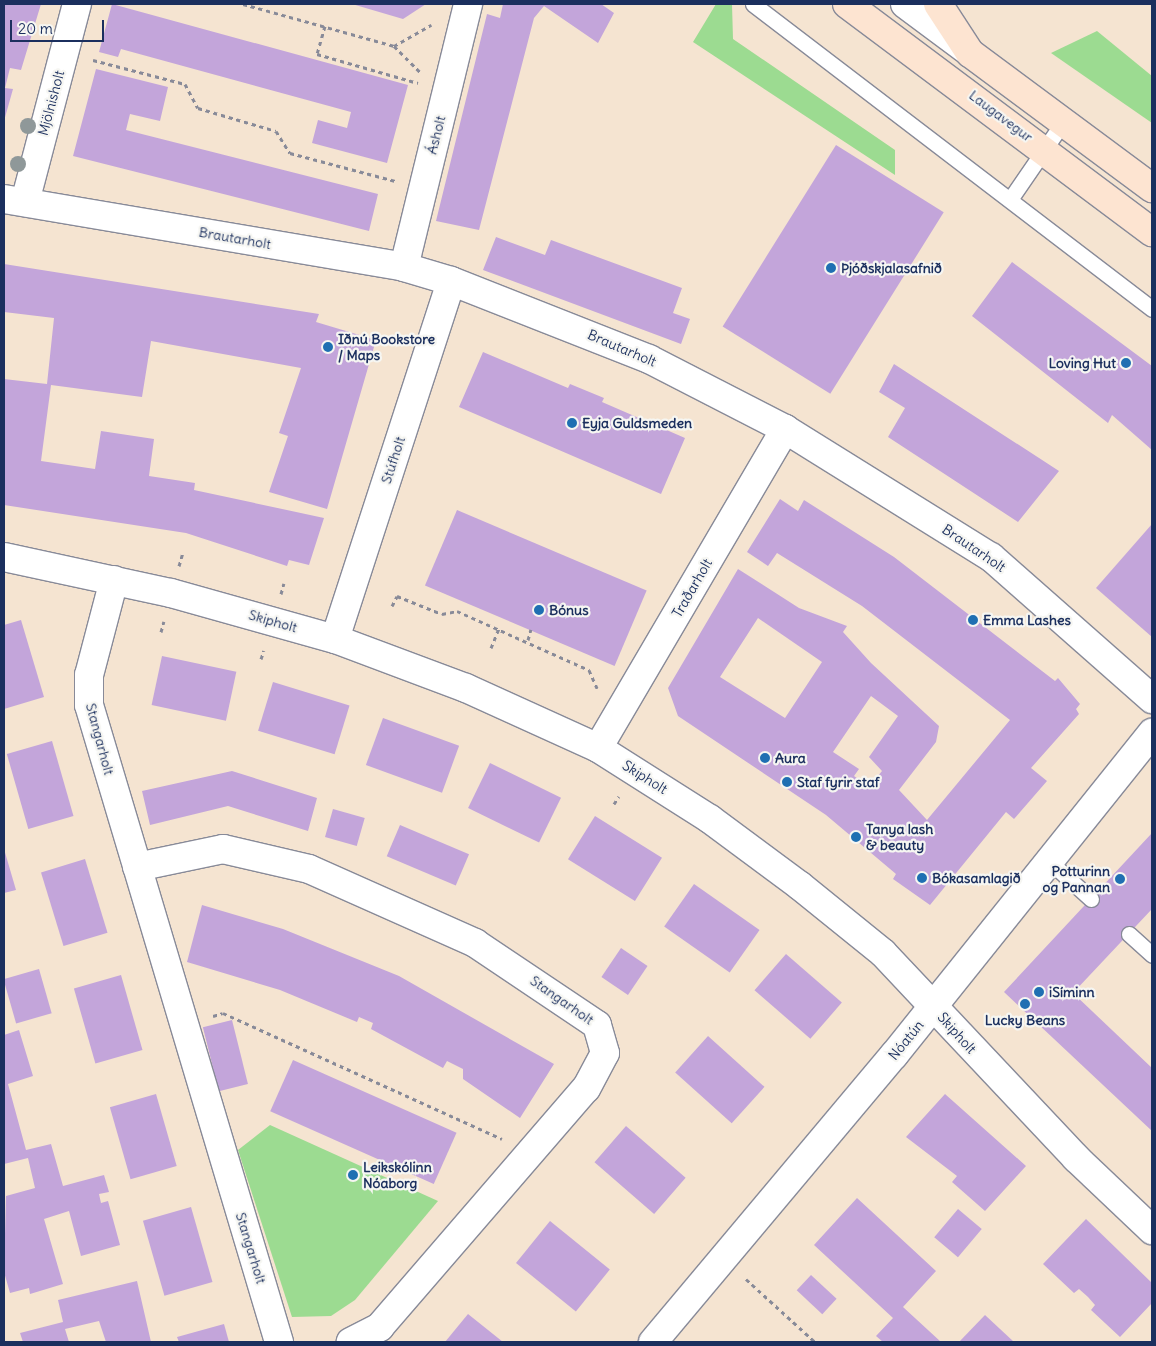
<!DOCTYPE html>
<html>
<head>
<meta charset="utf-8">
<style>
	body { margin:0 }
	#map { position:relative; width:1156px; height:1346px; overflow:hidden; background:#f5e4d1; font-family:Delius,sans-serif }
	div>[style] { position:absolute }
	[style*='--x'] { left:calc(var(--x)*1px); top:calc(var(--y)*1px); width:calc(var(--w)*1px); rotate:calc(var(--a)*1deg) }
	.green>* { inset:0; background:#9cdb91 }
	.building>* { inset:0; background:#c3a5da; transform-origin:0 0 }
	.path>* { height:3px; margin-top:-1.5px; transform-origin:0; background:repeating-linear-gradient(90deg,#888a98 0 4px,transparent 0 8px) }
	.roads { filter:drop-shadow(1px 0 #888a98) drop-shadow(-1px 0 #888a98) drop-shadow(0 1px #888a98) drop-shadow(0 -1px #888a98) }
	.service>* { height:15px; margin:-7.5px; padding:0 7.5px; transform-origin:7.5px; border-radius:7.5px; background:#fff }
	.minor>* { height:28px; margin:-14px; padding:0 14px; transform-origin:14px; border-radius:14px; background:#fff }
	.tertiary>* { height:28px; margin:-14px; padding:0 14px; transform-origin:14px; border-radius:14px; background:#fff }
	.secondary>* { height:28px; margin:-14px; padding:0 14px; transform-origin:14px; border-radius:14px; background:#fde4d1 }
	.trees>* { width:16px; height:16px; margin:-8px; border-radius:50%; background:#8f9899 }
	.dots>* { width:14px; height:14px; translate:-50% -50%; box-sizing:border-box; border:2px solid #f6f6f2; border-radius:50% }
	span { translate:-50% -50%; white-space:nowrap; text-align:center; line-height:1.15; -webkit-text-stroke:4.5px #f6f6f2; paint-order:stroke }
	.street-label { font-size:14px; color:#1b2f5e }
	.poi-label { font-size:14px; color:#1b2f5e; font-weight:700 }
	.left { translate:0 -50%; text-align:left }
	.right { translate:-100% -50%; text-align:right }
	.frame { position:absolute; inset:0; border:5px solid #1b2f5e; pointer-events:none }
	.scale { position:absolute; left:10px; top:20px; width:94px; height:22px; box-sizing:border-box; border:2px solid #1b2f5e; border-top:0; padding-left:6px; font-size:15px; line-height:18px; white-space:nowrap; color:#1b2f5e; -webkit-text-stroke:4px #f6f6f2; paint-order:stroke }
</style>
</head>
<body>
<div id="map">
	<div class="green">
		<div style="clip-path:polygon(716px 4px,732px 4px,733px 39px,895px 150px,895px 175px,693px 42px)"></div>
		<div style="clip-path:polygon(1097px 31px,1152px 76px,1152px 123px,1051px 53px)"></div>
		<div style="clip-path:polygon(270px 1125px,438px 1201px,355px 1300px,331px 1316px,292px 1317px,238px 1150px)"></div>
	</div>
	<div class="building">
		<div style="clip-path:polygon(4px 4px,41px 4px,21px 70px,10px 68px,5px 88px,13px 89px,4px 121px)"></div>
		<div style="clip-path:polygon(112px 4px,408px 85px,387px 163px,312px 143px,318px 120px,347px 128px,351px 112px,121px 49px,118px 57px,99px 52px)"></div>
		<div style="clip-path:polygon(352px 4px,426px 4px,403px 19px)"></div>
		<div style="clip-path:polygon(503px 4px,601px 4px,614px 13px,598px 43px,544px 6px,534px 18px,479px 230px,436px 221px,487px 14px,500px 18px)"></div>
		<div style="clip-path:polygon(96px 69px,168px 87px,160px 121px,130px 114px,126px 130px,378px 194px,369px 231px,73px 156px)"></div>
		<div style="left:836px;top:145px;width:127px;height:214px;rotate:32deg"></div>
		<div style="clip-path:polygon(496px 237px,545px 255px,551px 240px,682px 288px,673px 313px,690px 319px,681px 344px,483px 270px)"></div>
		<div style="clip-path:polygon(1012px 262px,1152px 366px,1152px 450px,1112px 415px,1108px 423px,972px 316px)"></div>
		<div style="clip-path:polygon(4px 264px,319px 314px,316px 322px,376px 340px,327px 509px,269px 492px,288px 436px,279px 433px,301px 368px,151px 341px,142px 397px,51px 385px,41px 461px,95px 469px,101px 431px,154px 439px,149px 476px,195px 483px,194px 490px,324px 518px,309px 565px,289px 560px,287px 566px,186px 533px,4px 505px,4px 379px,47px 384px,54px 318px,4px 312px)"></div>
		<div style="clip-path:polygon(483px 352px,568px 388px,570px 384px,604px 398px,602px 402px,685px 438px,661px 494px,459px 407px)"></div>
		<div style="clip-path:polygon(894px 364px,1059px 471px,1018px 522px,888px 437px,905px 408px,879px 392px)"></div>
		<div style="clip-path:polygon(evenodd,780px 499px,798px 511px,804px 500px,894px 557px,1055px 681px,1058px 678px,1080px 704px,1076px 709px,1079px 714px,1031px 768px,1047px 781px,1014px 819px,1006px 812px,930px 905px,893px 879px,896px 874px,826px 815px,678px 716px,668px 688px,738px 569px,799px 608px,847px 626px,843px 632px,871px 663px,939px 726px,936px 742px,899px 790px,927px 820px,1010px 720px,862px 606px,777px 553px,768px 566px,747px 552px,780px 499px,758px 618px,822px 662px,785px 718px,720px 677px,758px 618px,780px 499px,871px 696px,898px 716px,869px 757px,882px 771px,869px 787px,854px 776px,859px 769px,833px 752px,871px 696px)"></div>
		<div style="left:457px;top:510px;width:206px;height:82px;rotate:23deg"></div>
		<div style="clip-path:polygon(1152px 524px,1152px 637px,1096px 588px)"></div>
		<div style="clip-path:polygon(21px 620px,44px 697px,4px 709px,4px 625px)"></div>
		<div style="left:162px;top:656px;width:76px;height:50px;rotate:12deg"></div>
		<div style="left:273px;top:682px;width:80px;height:51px;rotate:17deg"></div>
		<div style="left:383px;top:718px;width:81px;height:50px;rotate:20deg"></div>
		<div style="left:52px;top:741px;width:78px;height:47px;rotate:74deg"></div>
		<div style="left:490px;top:763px;width:79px;height:50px;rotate:26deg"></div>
		<div style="clip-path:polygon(232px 771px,317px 798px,308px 831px,228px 806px,150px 825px,142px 791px)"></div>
		<div style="left:333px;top:809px;width:33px;height:29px;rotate:16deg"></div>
		<div style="left:595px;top:816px;width:79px;height:51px;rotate:32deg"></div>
		<div style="left:400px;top:825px;width:75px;height:34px;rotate:23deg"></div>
		<div style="clip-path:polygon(1152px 833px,1152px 909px,1073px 993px,1152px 1068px,1152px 1131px,1004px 992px)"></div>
		<div style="clip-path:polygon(4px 849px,16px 890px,4px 893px)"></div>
		<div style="left:85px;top:859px;width:77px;height:46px;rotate:73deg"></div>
		<div style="left:694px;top:884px;width:80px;height:52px;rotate:35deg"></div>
		<div style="clip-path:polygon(202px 905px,283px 929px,399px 976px,554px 1064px,520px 1118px,463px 1079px,463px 1069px,447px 1061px,443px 1068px,371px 1029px,373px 1023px,359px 1017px,357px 1022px,280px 990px,187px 962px)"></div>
		<div style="left:621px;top:948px;width:32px;height:35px;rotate:34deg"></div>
		<div style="left:786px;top:954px;width:74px;height:48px;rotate:41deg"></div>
		<div style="left:39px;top:969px;width:46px;height:37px;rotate:74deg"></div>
		<div style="left:121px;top:975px;width:78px;height:49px;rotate:74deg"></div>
		<div style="left:232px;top:1020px;width:66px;height:30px;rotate:76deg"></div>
		<div style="clip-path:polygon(19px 1030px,33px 1076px,8px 1084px,26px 1150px,51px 1144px,63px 1186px,104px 1175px,109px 1192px,99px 1194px,101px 1203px,108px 1201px,120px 1245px,81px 1256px,69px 1211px,44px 1219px,63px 1284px,30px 1294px,29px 1288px,10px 1293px,4px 1272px,6px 1196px,35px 1188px,28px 1158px,4px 1164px,4px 1035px)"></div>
		<div style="left:708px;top:1036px;width:76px;height:49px;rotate:42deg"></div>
		<div style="left:293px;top:1060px;width:179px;height:56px;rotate:24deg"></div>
		<div style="left:156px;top:1094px;width:75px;height:48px;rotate:74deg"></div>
		<div style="clip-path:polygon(945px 1094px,1026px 1166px,985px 1211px,952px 1182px,957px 1176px,906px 1137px)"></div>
		<div style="left:626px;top:1126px;width:79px;height:48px;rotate:41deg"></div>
		<div style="clip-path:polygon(857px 1198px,936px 1271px,903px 1307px,941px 1342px,883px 1342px,876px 1336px,893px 1318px,814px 1245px)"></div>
		<div style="left:191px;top:1207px;width:78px;height:50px;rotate:74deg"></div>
		<div style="left:958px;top:1209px;width:31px;height:37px;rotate:40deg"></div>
		<div style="clip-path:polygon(1086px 1219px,1152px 1283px,1152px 1303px,1120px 1337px,1091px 1310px,1095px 1305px,1088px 1297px,1079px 1289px,1074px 1293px,1043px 1264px)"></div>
		<div style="left:550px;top:1221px;width:77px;height:54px;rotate:39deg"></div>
		<div style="left:811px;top:1275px;width:35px;height:21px;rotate:43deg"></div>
		<div style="clip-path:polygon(137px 1281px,151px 1342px,106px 1342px,99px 1321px,65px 1329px,69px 1342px,23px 1342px,20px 1333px,63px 1322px,58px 1300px)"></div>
		<div style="clip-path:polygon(468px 1314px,503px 1342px,445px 1342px)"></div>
		<div style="clip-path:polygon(985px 1315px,1014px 1342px,959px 1342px)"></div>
		<div style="clip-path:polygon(224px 1324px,229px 1342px,179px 1342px,177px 1337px)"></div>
	</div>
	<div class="path">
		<div style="--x:243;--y:4;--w:157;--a:15.5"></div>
		<div style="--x:394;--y:46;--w:43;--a:-29.6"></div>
		<div style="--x:325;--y:26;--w:29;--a:106"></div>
		<div style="--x:317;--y:54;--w:105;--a:16"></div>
		<div style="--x:394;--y:46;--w:37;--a:45"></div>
		<div style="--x:93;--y:60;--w:95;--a:14.6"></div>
		<div style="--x:185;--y:84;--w:27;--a:62"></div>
		<div style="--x:198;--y:108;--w:81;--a:16.4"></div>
		<div style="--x:276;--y:131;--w:26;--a:58"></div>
		<div style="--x:290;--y:153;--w:109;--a:14.9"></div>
		<div style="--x:179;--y:566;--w:15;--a:-74"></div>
		<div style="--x:281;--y:594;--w:11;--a:-75"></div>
		<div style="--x:392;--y:606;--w:11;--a:-63"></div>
		<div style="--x:397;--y:596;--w:48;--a:21.8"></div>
		<div style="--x:442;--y:614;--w:15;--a:-11"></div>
		<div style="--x:457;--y:611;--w:145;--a:24.1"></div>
		<div style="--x:589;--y:670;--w:20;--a:66"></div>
		<div style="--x:161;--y:632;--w:11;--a:-75"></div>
		<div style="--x:528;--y:640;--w:11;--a:-75"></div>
		<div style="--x:491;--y:648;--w:22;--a:-68"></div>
		<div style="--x:261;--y:659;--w:9;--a:-72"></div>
		<div style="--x:614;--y:804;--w:9;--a:-58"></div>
		<div style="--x:213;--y:1016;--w:10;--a:-17"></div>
		<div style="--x:223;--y:1013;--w:306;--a:24.3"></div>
		<div style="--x:746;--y:1279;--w:93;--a:42.4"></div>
	</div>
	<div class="roads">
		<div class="service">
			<div style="--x:753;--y:4;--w:502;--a:37.39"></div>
			<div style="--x:1011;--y:198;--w:93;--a:-55.5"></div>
			<div style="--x:1048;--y:860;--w:58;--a:42.2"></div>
			<div style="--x:1129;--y:934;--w:31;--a:42"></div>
		</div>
		<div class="minor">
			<div style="--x:905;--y:4;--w:77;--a:36.6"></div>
			<div style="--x:4;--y:199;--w:406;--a:9.6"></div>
			<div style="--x:404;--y:267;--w:49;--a:16.6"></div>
			<div style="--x:451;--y:281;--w:213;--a:21.5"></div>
			<div style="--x:649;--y:359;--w:153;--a:27.2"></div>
			<div style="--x:785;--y:429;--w:243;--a:31.9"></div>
			<div style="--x:991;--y:557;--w:215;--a:41.4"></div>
			<div style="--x:25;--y:202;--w:205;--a:-75.3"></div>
			<div style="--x:404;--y:267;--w:271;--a:-76.3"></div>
			<div style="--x:4;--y:557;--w:171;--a:12.2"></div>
			<div style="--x:171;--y:593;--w:170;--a:15.7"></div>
			<div style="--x:335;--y:639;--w:140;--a:20.5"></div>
			<div style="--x:466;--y:688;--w:145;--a:24.4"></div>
			<div style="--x:598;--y:748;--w:133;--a:32.4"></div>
			<div style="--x:710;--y:819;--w:111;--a:36.6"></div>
			<div style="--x:799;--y:885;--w:108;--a:39"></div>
			<div style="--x:883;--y:953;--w:73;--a:46.7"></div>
			<div style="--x:114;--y:580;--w:98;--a:104.7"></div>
			<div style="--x:89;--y:675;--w:30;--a:90"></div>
			<div style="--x:89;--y:705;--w:665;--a:73.39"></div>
			<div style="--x:335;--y:639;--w:376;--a:-72"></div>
			<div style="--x:598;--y:748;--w:370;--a:-59.6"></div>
			<div style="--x:137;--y:867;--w:88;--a:-11.8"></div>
			<div style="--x:223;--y:849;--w:88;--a:13.1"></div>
			<div style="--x:309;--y:869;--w:182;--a:24"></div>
			<div style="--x:475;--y:943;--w:147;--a:33.9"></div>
			<div style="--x:597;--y:1025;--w:29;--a:74"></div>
			<div style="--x:605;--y:1053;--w:40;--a:118"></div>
			<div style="--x:586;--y:1088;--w:316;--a:130.8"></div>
			<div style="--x:380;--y:1327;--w:33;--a:153"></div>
		</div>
		<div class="tertiary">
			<div style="--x:933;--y:1006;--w:209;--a:46.7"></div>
			<div style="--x:1076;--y:1158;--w:105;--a:43.5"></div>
			<div style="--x:653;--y:1342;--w:375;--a:-50"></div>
			<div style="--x:894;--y:1055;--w:413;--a:-51.3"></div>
		</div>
		<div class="secondary">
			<div style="--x:847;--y:4;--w:381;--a:36.8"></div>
			<div style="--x:938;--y:4;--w:59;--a:56.9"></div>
			<div style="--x:970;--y:53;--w:227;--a:36.6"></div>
		</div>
	</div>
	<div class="trees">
		<div style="left:28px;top:126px"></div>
		<div style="left:18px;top:164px"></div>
	</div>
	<div class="dots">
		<div style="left:831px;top:268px;background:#1f6fb2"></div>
		<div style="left:328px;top:347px;background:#1f6fb2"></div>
		<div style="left:1126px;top:363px;background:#1f6fb2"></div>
		<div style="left:572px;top:423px;background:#1f6fb2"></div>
		<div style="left:539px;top:610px;background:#1f6fb2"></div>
		<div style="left:973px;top:620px;background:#1f6fb2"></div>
		<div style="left:765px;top:758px;background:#1f6fb2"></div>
		<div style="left:787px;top:782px;background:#1f6fb2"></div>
		<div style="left:856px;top:837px;background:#1f6fb2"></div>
		<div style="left:922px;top:878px;background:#1f6fb2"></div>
		<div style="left:1120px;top:879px;background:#1f6fb2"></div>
		<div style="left:1039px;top:992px;background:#1f6fb2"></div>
		<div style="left:1025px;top:1004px;background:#1f6fb2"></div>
		<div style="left:353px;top:1175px;background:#1f6fb2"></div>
	</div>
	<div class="street-label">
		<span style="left:51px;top:103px;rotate:-75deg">Mjölnisholt</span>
		<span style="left:1001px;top:116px;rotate:37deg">Laugavegur</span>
		<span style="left:436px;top:135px;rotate:-76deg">Ásholt</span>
		<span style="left:235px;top:238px;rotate:10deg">Brautarholt</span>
		<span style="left:622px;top:348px;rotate:23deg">Brautarholt</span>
		<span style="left:393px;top:460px;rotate:-72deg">Stúfholt</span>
		<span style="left:974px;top:548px;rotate:34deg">Brautarholt</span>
		<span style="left:692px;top:588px;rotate:-60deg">Traðarholt</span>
		<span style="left:273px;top:621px;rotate:16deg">Skipholt</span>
		<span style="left:100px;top:739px;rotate:75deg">Stangarholt</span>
		<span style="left:645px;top:777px;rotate:32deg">Skipholt</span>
		<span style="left:562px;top:1000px;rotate:35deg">Stangarholt</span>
		<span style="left:957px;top:1033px;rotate:48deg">Skipholt</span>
		<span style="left:906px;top:1040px;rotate:-51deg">Nóatún</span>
		<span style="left:251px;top:1248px;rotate:73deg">Stangarholt</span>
	</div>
	<div class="poi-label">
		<span class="left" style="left:841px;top:268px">Þjóðskjalasafnið</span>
		<span class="left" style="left:338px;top:347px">Iðnú Bookstore<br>/ Maps</span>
		<span class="right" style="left:1116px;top:363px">Loving Hut</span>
		<span class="left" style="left:582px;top:423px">Eyja Guldsmeden</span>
		<span class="left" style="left:549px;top:610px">Bónus</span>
		<span class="left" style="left:983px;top:620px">Emma Lashes</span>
		<span class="left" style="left:775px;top:758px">Aura</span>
		<span class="left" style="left:797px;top:782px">Staf fyrir staf</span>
		<span class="left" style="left:866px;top:837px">Tanya lash<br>&amp; beauty</span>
		<span class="right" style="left:1110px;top:879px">Potturinn<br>og Pannan</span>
		<span class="left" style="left:932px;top:878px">Bókasamlagið</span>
		<span class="left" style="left:1049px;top:992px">iSíminn</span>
		<span style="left:1025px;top:1020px">Lucky Beans</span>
		<span class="left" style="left:363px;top:1175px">Leikskólinn<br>Nóaborg</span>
	</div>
	<div class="frame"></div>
	<div class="scale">20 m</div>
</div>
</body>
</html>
